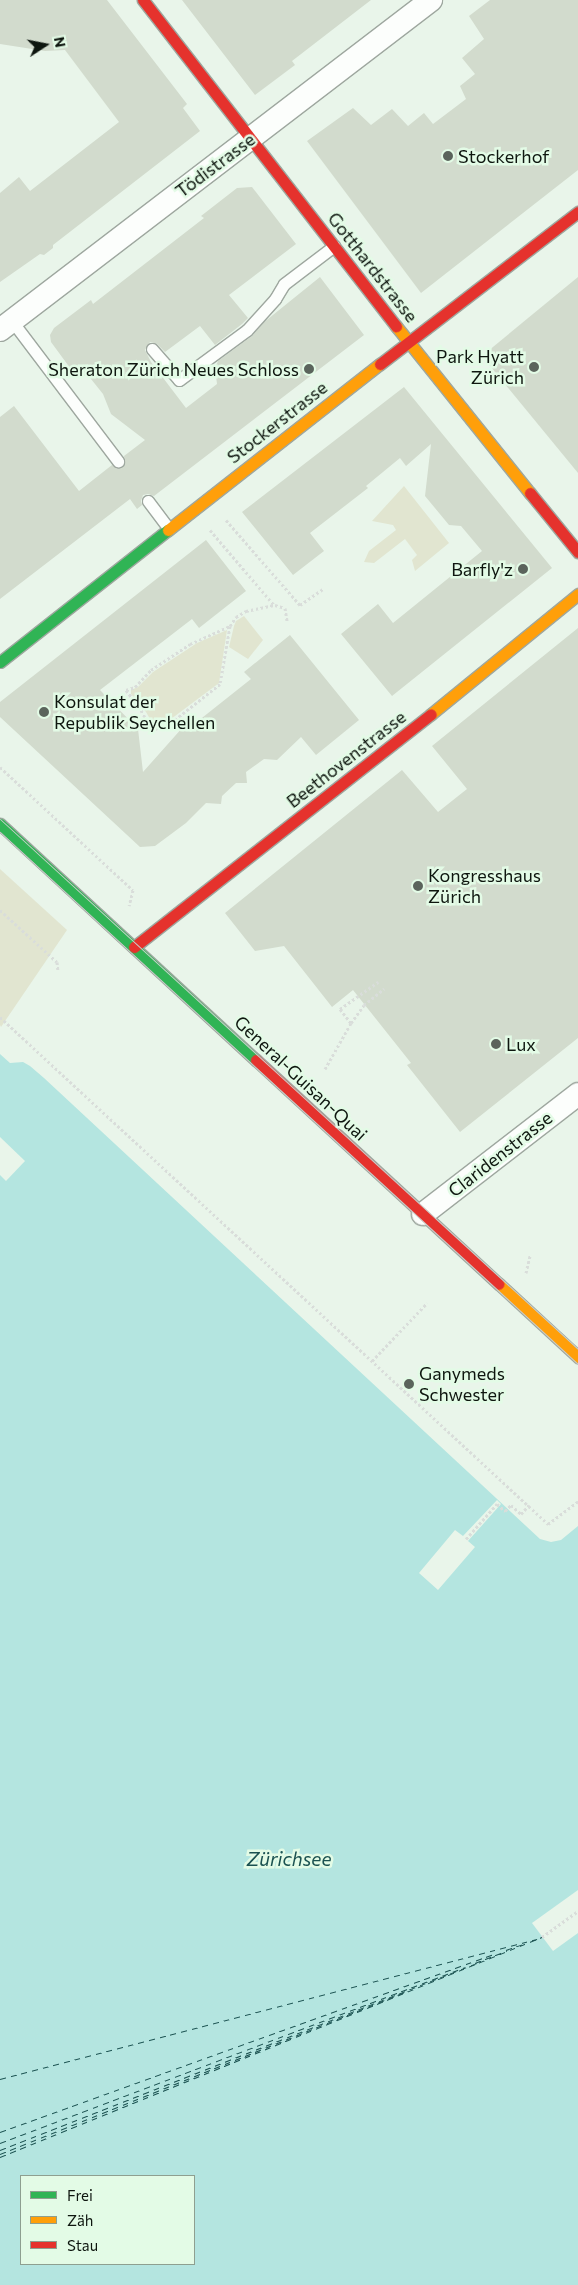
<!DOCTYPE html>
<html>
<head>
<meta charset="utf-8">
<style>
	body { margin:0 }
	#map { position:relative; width:578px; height:2285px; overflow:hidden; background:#e9f5ea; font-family:Commissioner,sans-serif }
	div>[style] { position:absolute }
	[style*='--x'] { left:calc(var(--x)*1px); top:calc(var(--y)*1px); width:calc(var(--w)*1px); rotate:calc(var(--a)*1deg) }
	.green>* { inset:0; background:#e1e5d0 }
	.water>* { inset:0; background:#b4e5e0 }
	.pier>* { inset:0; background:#e9f5ea }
	.ferry>* { height:1px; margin-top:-0.5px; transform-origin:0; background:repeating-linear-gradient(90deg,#1b5251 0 6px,transparent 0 11px) }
	.building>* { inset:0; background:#d2dbcd }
	.path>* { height:3px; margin-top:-1.5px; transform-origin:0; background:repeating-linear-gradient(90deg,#d9ddda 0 2.5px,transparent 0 5px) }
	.roads { filter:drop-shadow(1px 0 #9ea79f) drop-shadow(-1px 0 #9ea79f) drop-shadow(0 1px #9ea79f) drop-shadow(0 -1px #9ea79f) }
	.lane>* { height:11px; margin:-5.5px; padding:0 5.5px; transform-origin:5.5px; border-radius:5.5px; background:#fcfefc }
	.street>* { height:22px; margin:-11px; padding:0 11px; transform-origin:11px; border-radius:11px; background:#fcfefc }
	.fast>* { height:11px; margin:-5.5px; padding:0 5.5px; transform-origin:5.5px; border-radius:5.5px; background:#30b455 }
	.slow>* { height:11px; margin:-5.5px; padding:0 5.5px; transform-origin:5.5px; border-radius:5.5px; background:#ff9f0a }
	.jam>* { height:11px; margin:-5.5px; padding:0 5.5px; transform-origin:5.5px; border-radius:5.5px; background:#e5322d }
	.tram>* { height:1px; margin:-0.5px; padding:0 0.5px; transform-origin:0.5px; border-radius:0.5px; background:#cacecb }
	.dots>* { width:14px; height:14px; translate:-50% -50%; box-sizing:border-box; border:2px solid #e3fbe6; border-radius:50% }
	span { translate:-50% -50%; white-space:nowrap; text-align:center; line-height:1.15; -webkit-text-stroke:5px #e3fbe6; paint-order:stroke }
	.poi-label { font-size:18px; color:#0e160f }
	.left { translate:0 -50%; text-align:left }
	.right { translate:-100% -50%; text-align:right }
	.street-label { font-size:18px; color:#0e160f }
	.water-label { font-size:19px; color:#1b5251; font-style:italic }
	.legend { position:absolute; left:20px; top:2175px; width:175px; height:90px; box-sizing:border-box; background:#e3fbe6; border:1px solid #8e9f90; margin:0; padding:6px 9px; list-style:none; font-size:15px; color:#0e160f }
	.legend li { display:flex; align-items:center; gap:10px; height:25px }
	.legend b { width:25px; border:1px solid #8e9f90 }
	.north { position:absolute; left:20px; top:20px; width:50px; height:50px; -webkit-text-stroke:4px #e3fbe6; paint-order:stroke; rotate:79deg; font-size:14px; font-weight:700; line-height:20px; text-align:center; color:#0e160f }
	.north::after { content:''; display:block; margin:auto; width:18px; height:22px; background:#0e160f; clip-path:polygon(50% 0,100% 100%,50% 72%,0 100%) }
</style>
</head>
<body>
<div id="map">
	<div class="green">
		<div style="clip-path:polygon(404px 486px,449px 543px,415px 571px,412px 560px,417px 555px,405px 539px,374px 563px,364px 562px,369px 551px,396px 530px,393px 525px,372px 521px)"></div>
		<div style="clip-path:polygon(244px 616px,263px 640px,248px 659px,229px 647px,234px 626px,236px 621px)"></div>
		<div style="clip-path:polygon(227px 630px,219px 683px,167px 722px,154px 726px,146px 712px,131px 694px,131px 690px,138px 687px,153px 672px,197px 643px)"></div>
		<div style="clip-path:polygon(0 869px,67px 930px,1px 1027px,0 1025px)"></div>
	</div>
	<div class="water">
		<div style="clip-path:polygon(evenodd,0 1054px,10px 1063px,23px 1062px,30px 1066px,44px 1078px,540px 1539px,551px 1542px,561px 1540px,578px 1526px,578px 2285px,0 2285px,0 1054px,21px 2176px,194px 2176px,194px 2264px,21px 2264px,21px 2176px)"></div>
	</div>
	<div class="pier">
		<div style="clip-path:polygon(0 1137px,25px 1161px,6px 1181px,0 1175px)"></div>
		<div style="clip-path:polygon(497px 1500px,501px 1504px,468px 1541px,475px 1547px,438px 1590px,419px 1573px,455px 1530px,463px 1536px)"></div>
		<div style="clip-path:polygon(578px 1890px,578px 1933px,553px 1951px,532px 1923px)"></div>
	</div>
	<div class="ferry">
		<div style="--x:506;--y:1950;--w:18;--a:-19"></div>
		<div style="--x:475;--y:1963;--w:34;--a:-21"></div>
		<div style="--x:0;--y:2079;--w:555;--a:-14.61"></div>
		<div style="--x:0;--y:2132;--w:528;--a:-19.81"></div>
		<div style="--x:0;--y:2143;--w:497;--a:-20.7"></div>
		<div style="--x:0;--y:2150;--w:512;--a:-21.41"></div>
		<div style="--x:0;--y:2154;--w:436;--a:-21.8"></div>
		<div style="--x:0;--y:2157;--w:585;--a:-22.09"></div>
	</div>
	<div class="building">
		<div style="clip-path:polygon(0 0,107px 0,187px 104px,183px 108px,200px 131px,53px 245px,53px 248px,44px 255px,40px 254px,0 282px,0 193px,19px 177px,30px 191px,119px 122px,65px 50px,45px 51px,0 44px)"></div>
		<div style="clip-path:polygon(182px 0,371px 0,292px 61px,295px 65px,255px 95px)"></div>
		<div style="clip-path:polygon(490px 0,578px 0,578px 170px,421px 293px,307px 141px,353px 108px,371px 125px,392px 109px,408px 126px,424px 113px,433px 124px,466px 99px,460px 86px,475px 74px,462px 58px,484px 39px,469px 16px)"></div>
		<div style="clip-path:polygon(252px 187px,296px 244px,229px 295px,248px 318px,242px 324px,215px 345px,200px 326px,165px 352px,157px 344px,150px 342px,145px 350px,151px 362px,186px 408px,217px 384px,215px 368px,218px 361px,252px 336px,263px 323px,320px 277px,364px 335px,154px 496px,148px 494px,143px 495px,141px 501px,142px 505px,137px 509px,130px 499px,0 599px,0 417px,14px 406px,79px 491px,112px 465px,118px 468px,123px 467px,125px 461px,124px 456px,145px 440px,111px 414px,103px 394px,87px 374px,83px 377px,76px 370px,73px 372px,51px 342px,50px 335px,54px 328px,91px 300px,93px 304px,204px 218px,201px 216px,237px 188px)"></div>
		<div style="clip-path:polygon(578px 277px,578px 473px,482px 356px)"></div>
		<div style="clip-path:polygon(404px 387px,552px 568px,392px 696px,341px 634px,378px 604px,393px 623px,482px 551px,461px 526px,449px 525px,425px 496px,431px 444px,406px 466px,400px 458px,366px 486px,368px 488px,310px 533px,324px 551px,293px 575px,242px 512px)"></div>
		<div style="clip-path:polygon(206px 540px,246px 591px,199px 628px,192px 619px,100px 690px,138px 729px,143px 772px,183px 727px,188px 729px,251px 679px,244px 672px,290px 635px,359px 720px,316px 755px,301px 737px,277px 760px,264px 759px,246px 772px,247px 783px,236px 783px,222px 796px,221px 804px,206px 803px,186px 823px,155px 846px,140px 847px,0 717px,0 702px)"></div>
		<div style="clip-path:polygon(578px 628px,578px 1038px,460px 1132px,407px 1065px,411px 1063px,353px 990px,332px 1007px,284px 946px,255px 951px,225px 913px,402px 770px,438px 812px,467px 789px,432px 746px)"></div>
	</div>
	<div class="path">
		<div style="--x:226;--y:520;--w:113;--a:49"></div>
		<div style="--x:300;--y:605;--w:28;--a:-35"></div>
		<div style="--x:210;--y:530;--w:99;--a:49.5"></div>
		<div style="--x:230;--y:626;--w:59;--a:99.8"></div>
		<div style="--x:220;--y:684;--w:61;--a:141.6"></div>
		<div style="--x:172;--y:722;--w:22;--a:158"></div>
		<div style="--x:152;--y:730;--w:25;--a:-119"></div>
		<div style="--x:140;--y:708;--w:23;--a:-128"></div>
		<div style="--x:126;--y:690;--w:9;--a:-18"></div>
		<div style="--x:135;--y:687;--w:23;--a:-47"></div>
		<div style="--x:151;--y:670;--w:47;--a:-33.7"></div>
		<div style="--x:190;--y:644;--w:44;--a:-24.2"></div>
		<div style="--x:230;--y:626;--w:11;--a:-56"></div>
		<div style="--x:236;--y:617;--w:12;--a:-31"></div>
		<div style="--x:246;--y:611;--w:30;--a:-12"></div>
		<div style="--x:275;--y:605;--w:10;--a:17"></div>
		<div style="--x:285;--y:608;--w:13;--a:81"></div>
		<div style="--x:0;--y:767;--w:181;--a:42.8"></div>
		<div style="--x:133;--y:890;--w:16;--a:104"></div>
		<div style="--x:0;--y:910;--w:77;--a:42.4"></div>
		<div style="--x:57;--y:962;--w:9;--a:84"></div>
		<div style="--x:0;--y:1017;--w:747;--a:42.77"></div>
		<div style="--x:548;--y:1524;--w:38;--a:-37"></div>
		<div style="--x:351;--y:1023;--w:22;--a:-54"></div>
		<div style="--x:364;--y:1005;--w:26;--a:-39"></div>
		<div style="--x:325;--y:1069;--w:53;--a:-60.5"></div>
		<div style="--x:351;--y:1023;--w:18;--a:-128"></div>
		<div style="--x:340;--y:1009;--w:47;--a:-35.4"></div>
		<div style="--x:526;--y:1273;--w:18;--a:-77"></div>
		<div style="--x:372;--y:1361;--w:80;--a:-46.5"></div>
		<div style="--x:466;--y:1539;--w:47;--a:-48.5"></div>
		<div style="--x:497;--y:1504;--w:11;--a:41"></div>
		<div style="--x:505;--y:1511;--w:8;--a:-45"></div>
		<div style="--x:511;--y:1505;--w:13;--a:42"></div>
		<div style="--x:521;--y:1514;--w:12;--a:-48"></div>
		<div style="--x:542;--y:1937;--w:44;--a:-35.8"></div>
	</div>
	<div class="roads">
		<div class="lane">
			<div style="--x:12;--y:321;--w:176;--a:52.9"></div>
			<div style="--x:152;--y:349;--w:41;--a:48.9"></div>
			<div style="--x:179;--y:380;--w:84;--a:-36.3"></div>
			<div style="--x:247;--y:330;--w:42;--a:-47.9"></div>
			<div style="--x:275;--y:299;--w:17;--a:-59"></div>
			<div style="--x:284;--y:284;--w:63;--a:-37.2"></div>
			<div style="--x:148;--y:501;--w:35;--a:53"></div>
		</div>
		<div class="street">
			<div style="--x:0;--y:330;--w:543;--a:-37.44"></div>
			<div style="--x:423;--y:1214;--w:196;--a:-37.7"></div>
		</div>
		<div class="fast">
			<div style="--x:0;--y:662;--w:214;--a:-38.2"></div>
			<div style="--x:0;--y:824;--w:348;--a:42.7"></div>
		</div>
		<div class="slow">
			<div style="--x:396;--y:326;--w:214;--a:51.3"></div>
			<div style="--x:168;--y:530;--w:269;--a:-38.1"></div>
			<div style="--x:431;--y:714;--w:190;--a:-39.2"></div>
			<div style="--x:499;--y:1284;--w:108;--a:42.7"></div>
		</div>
		<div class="jam">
			<div style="--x:143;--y:0;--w:413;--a:52.2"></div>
			<div style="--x:380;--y:364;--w:250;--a:-37.5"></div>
			<div style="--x:530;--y:493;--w:76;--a:50.9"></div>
			<div style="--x:134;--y:947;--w:377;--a:-38.1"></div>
			<div style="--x:256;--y:1060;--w:330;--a:42.7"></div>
		</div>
	</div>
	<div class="tram">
		<div style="--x:0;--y:819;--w:784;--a:42.52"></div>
		<div style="--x:0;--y:832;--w:786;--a:42.63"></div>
	</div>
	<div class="dots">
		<div style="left:448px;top:156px;background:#5b645c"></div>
		<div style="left:534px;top:367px;background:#5b645c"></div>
		<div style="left:309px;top:369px;background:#5b645c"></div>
		<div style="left:523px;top:569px;background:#5b645c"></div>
		<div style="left:44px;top:712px;background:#5b645c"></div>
		<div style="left:418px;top:886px;background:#5b645c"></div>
		<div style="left:496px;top:1044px;background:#5b645c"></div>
		<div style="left:409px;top:1384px;background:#5b645c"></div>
	</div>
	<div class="poi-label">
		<span class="left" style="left:458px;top:156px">Stockerhof</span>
		<span class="right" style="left:524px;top:367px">Park Hyatt<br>Zürich</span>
		<span class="right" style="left:299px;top:369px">Sheraton Zürich Neues Schloss</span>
		<span class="right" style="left:513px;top:569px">Barfly'z</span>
		<span class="left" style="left:54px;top:712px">Konsulat der<br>Republik Seychellen</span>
		<span class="left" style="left:428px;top:886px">Kongresshaus<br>Zürich</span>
		<span class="left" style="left:506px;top:1044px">Lux</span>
		<span class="left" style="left:419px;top:1384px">Ganymeds<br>Schwester</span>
	</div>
	<div class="street-label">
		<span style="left:215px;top:165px;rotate:-37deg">Tödistrasse</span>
		<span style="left:373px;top:267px;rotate:52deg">Gotthardstrasse</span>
		<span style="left:277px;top:422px;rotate:-38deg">Stockerstrasse</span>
		<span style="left:346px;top:759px;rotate:-38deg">Beethovenstrasse</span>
		<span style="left:301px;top:1078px;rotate:43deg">General-Guisan-Quai</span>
		<span style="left:500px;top:1154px;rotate:-38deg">Claridenstrasse</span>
	</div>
	<div class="water-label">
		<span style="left:289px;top:1859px">Zürichsee</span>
	</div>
	<ul class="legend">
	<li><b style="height:6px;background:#30b455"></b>Frei</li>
	<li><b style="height:6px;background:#ff9f0a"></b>Zäh</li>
	<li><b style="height:6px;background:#e5322d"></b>Stau</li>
	</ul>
	<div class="north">N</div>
</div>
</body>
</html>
